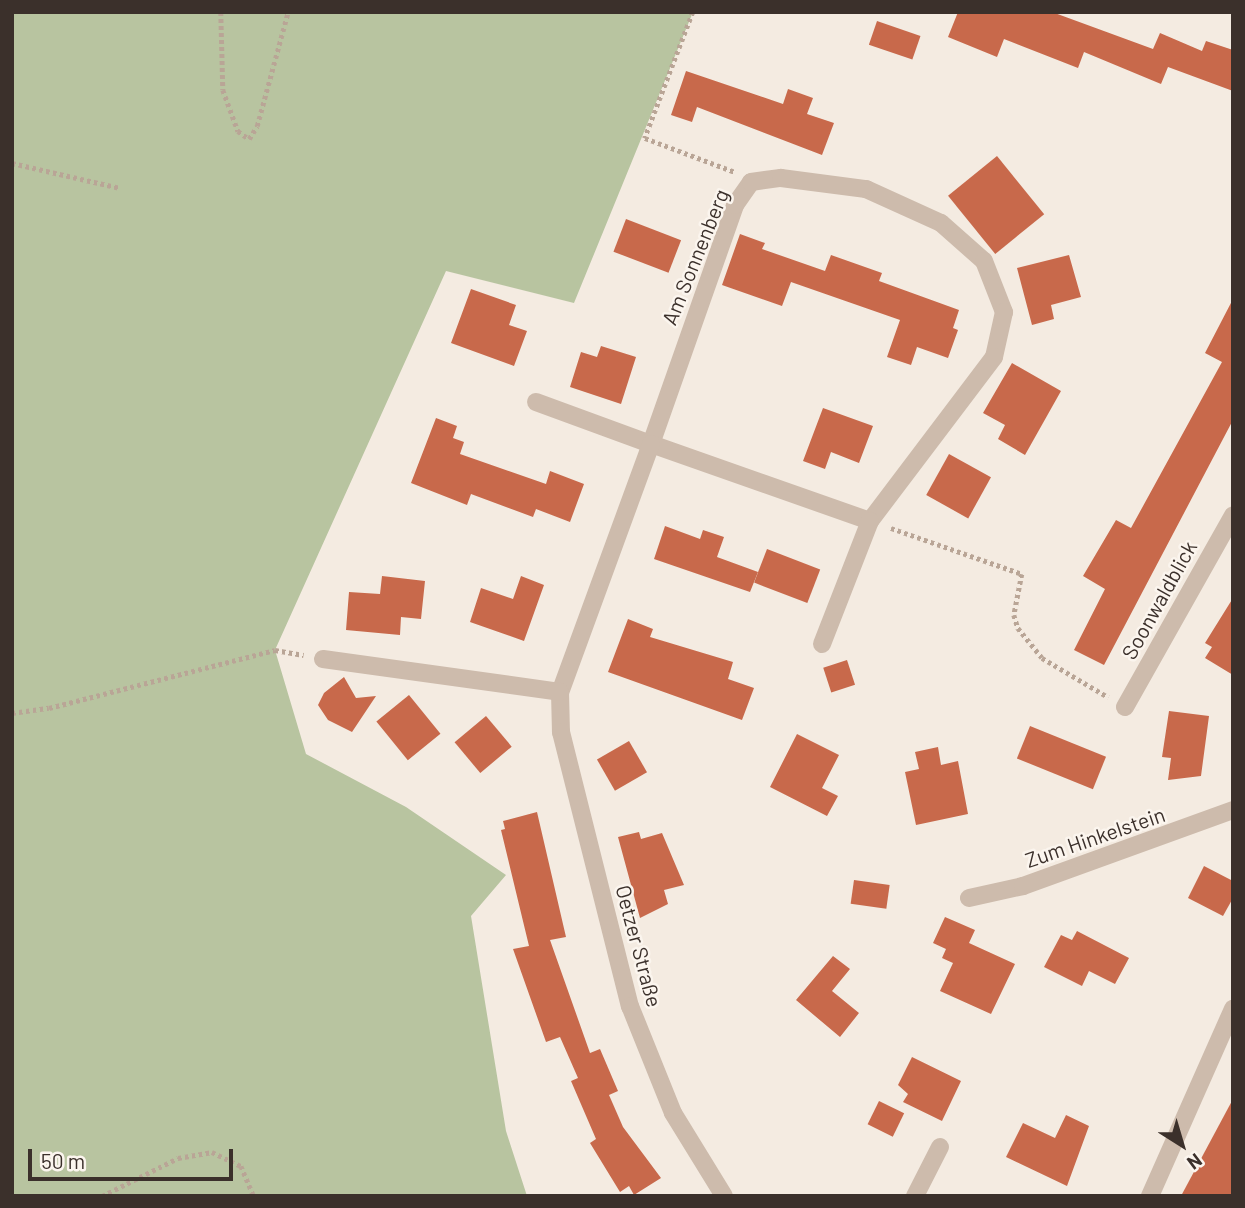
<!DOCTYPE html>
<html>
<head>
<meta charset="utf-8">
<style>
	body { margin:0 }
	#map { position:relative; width:1245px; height:1208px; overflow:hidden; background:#f4ebe1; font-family:Barlow,sans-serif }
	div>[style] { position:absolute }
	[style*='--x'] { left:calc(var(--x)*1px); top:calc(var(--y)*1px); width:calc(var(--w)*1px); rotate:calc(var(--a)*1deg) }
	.green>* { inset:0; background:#b8c4a0 }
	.building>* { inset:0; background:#c8694b; transform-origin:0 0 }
	.path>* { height:4.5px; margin-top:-2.25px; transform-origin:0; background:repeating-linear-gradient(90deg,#b9a596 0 3.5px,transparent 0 7px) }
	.minor>* { height:18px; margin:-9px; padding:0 9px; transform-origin:9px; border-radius:9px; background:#cdbbac }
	span { translate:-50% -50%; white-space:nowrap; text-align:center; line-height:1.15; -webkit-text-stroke:5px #fbf5ee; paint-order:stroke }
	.street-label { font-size:21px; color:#3b302b }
	.frame { position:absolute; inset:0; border:14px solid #3b302b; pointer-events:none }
	.north { position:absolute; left:1147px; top:1110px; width:70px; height:70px; -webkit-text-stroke:5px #fbf5ee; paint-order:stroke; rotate:143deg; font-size:19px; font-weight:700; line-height:28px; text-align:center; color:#3b302b }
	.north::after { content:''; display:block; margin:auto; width:24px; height:32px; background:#3b302b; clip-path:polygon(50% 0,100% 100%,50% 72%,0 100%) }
	.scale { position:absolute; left:28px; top:1149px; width:205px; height:32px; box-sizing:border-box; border:4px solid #3b302b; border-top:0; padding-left:9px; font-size:21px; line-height:24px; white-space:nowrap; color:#3b302b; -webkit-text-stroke:5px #fbf5ee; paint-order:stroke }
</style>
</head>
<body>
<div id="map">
	<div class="green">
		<div style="clip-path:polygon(12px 12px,693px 12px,574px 303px,446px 271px,275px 650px,306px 754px,406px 807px,506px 875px,471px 916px,506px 1131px,527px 1196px,12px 1196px)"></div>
	</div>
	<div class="building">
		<div style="clip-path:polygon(958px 12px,1052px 12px,1153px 49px,1160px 33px,1202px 51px,1206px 41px,1233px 50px,1233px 91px,1168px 67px,1161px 84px,1084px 52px,1078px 68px,1004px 39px,997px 57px,948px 37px)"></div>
		<div style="left:877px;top:21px;width:46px;height:25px;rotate:19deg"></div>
		<div style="clip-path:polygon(686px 71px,783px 104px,788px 89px,813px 98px,807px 114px,834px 123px,822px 155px,697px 107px,692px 122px,671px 115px)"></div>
		<div style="left:997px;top:156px;width:75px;height:63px;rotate:51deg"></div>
		<div style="left:626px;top:219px;width:59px;height:35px;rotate:21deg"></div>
		<div style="clip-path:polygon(740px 234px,765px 243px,762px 249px,825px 271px,831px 255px,882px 273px,879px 281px,959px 310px,953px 328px,958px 330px,948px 358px,917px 347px,911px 365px,887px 357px,900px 320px,791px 282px,782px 306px,722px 285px)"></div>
		<div style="clip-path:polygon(1069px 255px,1081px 297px,1051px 305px,1054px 319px,1032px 325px,1017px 268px)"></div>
		<div style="clip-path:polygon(471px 289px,516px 305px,509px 325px,527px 331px,514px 366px,451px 343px)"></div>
		<div style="clip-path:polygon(1233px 299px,1233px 420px,1104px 665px,1074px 650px,1105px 589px,1083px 576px,1116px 520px,1131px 528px,1222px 362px,1205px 353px)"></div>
		<div style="clip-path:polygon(601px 346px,636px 357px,621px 404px,570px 387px,581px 352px,597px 357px)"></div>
		<div style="clip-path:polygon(1012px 363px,1061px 391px,1025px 455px,998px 439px,1005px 425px,983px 413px)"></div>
		<div style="clip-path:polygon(823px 408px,873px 426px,859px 463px,831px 452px,825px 469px,803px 461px)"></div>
		<div style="clip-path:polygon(436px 418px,457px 426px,453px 438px,464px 442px,460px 454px,546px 484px,550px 471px,584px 484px,570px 522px,536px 509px,533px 517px,471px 494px,467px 505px,411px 483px)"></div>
		<div style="left:949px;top:454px;width:48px;height:47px;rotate:29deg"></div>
		<div style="clip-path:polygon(665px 526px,700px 539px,703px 530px,724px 537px,717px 557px,758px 572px,750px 592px,654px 559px)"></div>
		<div style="left:767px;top:549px;width:57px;height:36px;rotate:21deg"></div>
		<div style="clip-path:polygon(382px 576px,425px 581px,421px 619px,401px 617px,400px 635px,346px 630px,349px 592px,380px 594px)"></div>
		<div style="clip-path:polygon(521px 576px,544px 585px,524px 641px,470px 622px,481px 588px,513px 599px)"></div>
		<div style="clip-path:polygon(1233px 598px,1233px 675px,1205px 658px,1212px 647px,1205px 643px)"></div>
		<div style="clip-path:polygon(628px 619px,653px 629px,650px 637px,733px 662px,728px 679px,754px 688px,742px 720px,608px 672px)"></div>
		<div style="left:847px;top:660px;width:26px;height:25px;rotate:72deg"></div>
		<div style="clip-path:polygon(344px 677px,356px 698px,376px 696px,352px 732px,328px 720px,318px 705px,324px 693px)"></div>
		<div style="left:409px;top:695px;width:50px;height:42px;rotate:51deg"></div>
		<div style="clip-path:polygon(1169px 711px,1209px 716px,1201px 776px,1168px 780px,1171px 758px,1162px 757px)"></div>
		<div style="left:486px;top:716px;width:40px;height:41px;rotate:50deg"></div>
		<div style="left:1030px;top:726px;width:82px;height:35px;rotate:22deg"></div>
		<div style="clip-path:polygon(797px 734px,839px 755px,822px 788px,838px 796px,827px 816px,770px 787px)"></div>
		<div style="left:629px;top:741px;width:36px;height:37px;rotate:60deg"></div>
		<div style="clip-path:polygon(938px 747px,941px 765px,958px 761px,968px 814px,916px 825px,905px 772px,919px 769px,915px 752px)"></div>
		<div style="clip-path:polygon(537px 812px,566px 937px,550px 940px,590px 1053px,600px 1049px,618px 1091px,609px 1095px,623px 1127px,661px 1178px,634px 1195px,629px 1186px,620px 1192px,590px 1143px,596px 1139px,571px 1081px,578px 1078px,560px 1037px,546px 1042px,513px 949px,529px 946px,501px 830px,505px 829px,503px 821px)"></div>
		<div style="clip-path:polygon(639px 832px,641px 839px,662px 833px,684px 885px,664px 890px,668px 904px,640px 918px,618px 837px)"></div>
		<div style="clip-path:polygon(1204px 866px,1233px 881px,1233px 898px,1223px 916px,1188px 898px)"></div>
		<div style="left:854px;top:880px;width:36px;height:24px;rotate:8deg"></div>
		<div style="clip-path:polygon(945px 917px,975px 930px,969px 943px,1015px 964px,991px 1014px,940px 991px,953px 963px,942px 958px,946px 949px,933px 943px)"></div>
		<div style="clip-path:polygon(1077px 931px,1129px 958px,1115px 984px,1089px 971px,1082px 986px,1044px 967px,1061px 935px,1072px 940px)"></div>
		<div style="clip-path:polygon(833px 956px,850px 969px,832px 991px,859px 1013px,840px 1037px,796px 1000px)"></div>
		<div style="clip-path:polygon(912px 1057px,961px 1081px,942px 1121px,903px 1102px,908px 1094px,898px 1085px)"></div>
		<div style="clip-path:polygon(1233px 1099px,1233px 1196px,1181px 1196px)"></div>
		<div style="left:879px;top:1101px;width:28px;height:26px;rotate:26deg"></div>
		<div style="clip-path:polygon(1066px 1115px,1089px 1126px,1067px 1186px,1006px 1157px,1023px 1123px,1055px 1138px)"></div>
	</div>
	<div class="path">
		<div style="--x:221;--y:12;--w:78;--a:88.5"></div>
		<div style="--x:223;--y:90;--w:44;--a:69.9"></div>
		<div style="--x:238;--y:131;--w:14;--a:36"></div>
		<div style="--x:249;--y:139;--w:15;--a:-58"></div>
		<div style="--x:257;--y:126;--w:118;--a:-74.8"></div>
		<div style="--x:693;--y:12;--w:135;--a:110.9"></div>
		<div style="--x:645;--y:138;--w:96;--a:20.7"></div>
		<div style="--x:12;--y:163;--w:111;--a:13"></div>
		<div style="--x:891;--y:528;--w:139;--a:19.3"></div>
		<div style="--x:1022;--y:574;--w:42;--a:101"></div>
		<div style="--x:1014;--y:615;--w:14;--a:73"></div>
		<div style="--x:1018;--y:628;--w:38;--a:51"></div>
		<div style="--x:1042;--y:658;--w:77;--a:30.6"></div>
		<div style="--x:12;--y:713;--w:37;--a:-8"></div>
		<div style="--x:49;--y:708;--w:233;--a:-14.4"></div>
		<div style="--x:275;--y:650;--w:29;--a:10"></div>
		<div style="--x:102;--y:1196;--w:85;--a:-26.6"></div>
		<div style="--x:178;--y:1158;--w:35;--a:-10"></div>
		<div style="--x:212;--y:1152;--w:32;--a:26"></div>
		<div style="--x:241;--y:1166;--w:33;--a:67"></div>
	</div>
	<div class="minor">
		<div style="--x:536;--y:402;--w:122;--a:20.1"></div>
		<div style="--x:651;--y:444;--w:253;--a:-70.6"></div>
		<div style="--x:735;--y:205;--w:28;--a:-55"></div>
		<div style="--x:751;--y:182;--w:30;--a:-8"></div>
		<div style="--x:781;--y:178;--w:86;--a:7.4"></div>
		<div style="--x:866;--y:189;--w:82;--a:24.4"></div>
		<div style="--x:941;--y:223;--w:57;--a:41.5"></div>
		<div style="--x:984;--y:261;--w:55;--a:68.6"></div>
		<div style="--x:1004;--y:312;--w:46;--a:102.5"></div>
		<div style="--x:994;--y:357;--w:206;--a:127.1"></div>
		<div style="--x:870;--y:521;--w:232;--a:-160.6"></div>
		<div style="--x:651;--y:444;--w:264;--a:110.1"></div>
		<div style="--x:560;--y:692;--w:40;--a:88.6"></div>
		<div style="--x:561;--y:732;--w:283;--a:75.9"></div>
		<div style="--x:630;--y:1006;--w:115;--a:68.1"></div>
		<div style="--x:673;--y:1113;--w:97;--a:58.4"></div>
		<div style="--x:822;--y:644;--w:132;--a:-68.7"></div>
		<div style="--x:323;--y:659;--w:239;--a:7.9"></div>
		<div style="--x:1125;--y:707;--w:220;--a:-60.6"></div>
		<div style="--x:969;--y:898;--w:55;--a:-12.5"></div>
		<div style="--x:1023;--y:886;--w:223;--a:-19.9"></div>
		<div style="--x:915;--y:1196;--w:55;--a:-63"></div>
		<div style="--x:1150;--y:1196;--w:205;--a:-66.1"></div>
	</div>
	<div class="street-label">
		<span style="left:695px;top:257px;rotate:-68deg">Am Sonnenberg</span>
		<span style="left:1159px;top:600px;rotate:-61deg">Soonwaldblick</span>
		<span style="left:1095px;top:837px;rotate:-19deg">Zum Hinkelstein</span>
		<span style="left:639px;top:946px;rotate:75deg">Oetzer Straße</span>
	</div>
	<div class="frame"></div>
	<div class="north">N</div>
	<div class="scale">50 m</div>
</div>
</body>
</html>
